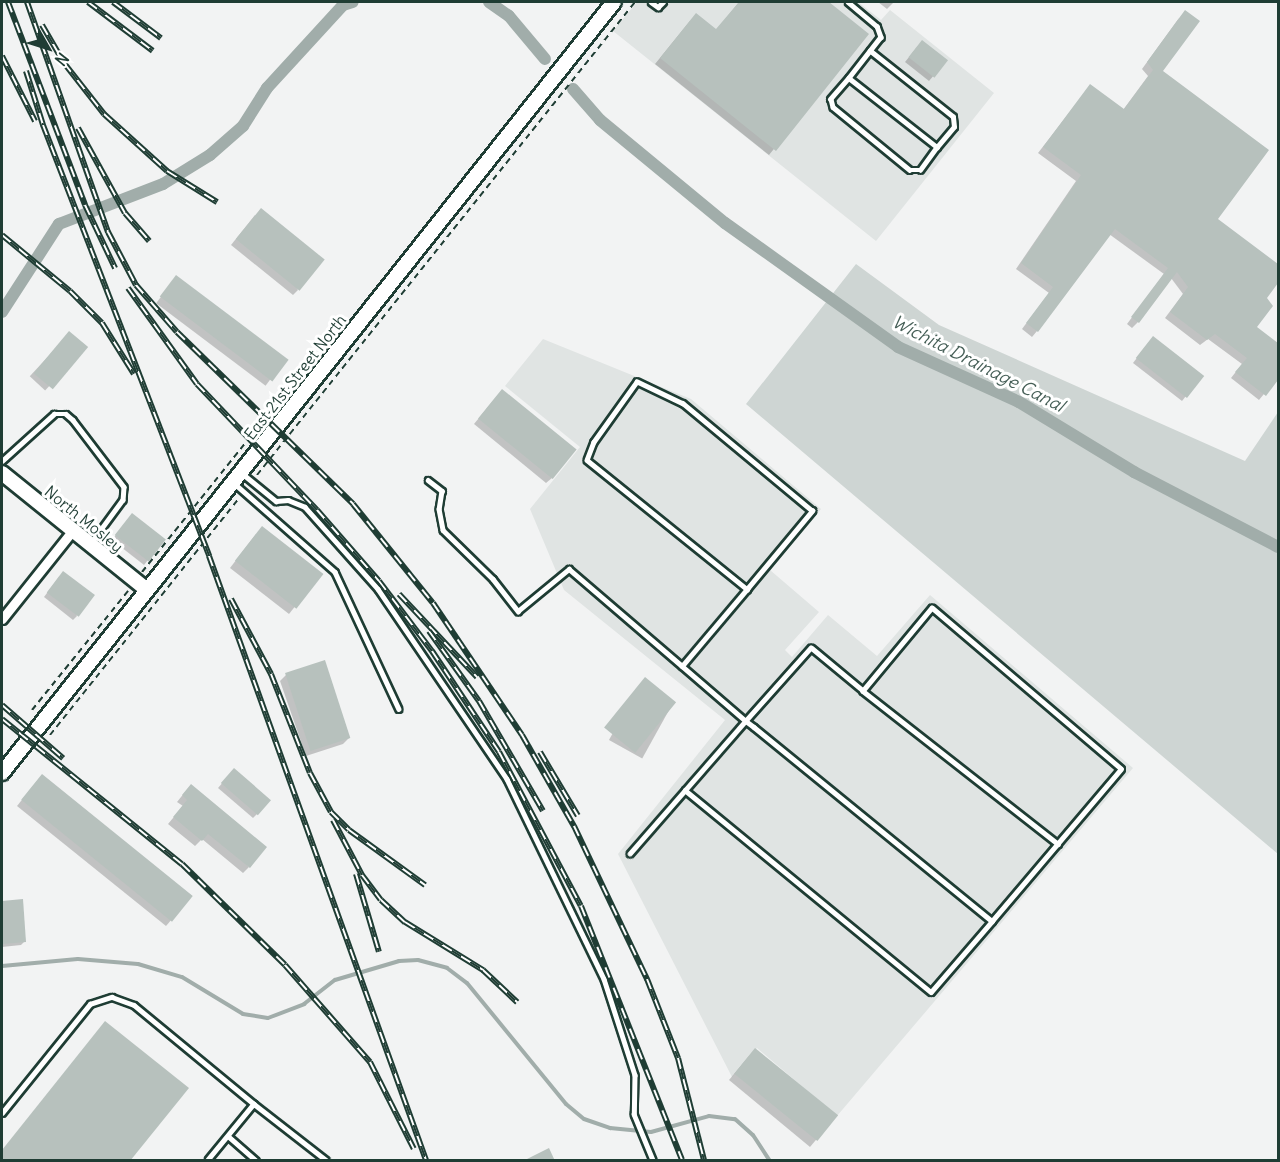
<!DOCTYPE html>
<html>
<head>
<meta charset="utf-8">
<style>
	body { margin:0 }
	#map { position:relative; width:1280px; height:1162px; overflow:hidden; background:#f2f3f3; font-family:Delius,sans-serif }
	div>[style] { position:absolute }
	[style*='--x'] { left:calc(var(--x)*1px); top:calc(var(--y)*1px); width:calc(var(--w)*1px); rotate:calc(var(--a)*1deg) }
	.built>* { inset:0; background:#e0e4e3 }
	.green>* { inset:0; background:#ced5d3 }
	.shadow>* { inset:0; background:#0003; transform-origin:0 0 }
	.stream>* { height:4px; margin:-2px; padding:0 2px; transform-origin:2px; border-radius:2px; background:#a1adaa }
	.canal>* { height:12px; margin:-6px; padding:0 6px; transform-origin:6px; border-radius:6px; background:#a1adaa }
	.building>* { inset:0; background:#b7c1bd; transform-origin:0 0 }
	.path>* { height:2px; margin-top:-1px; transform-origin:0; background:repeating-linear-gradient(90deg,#1f3d34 0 6px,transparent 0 10.5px) }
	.roads { filter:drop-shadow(2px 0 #1f3d34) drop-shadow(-2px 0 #1f3d34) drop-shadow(0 2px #1f3d34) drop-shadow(0 -2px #1f3d34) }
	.lane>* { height:4.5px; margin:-2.25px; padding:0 2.25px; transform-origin:2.25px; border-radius:2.25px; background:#fff }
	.street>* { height:9px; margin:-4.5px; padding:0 4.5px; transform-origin:4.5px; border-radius:4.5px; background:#fff }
	.secondary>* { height:14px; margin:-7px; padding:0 7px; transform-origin:7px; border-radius:7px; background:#fff }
	.rail>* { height:6px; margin-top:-3px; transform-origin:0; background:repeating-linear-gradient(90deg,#fff 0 11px,#1f3d34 0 22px); box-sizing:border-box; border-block:2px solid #1f3d34 }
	span { translate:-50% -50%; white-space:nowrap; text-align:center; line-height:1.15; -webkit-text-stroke:6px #fff; paint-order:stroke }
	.street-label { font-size:16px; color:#1f3d34 }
	.water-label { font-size:18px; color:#465f57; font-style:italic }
	.frame { position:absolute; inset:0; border:3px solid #1f3d34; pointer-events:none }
	.north { position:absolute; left:18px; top:18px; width:60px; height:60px; -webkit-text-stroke:4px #fff; paint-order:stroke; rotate:129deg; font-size:16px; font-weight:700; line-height:24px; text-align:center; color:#1f3d34 }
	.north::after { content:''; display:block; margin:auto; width:21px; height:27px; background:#1f3d34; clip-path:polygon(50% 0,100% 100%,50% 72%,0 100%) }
</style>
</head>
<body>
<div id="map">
	<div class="built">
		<div style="clip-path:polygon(637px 2px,858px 2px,881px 20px,890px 10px,994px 93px,876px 241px,613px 31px)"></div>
		<div style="clip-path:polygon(543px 339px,691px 399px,821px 509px,770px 570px,819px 612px,785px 650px,792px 657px,828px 615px,877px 656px,930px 595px,1133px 768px,837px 1116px,757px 1048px,732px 1077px,618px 854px,725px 720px,564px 590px,530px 509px,580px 447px,505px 386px)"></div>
	</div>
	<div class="green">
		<div style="clip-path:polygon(856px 264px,939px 325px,1245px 461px,1278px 412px,1278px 854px,746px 404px)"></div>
	</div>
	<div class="shadow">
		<div style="clip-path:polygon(739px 2px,826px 2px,867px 34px,769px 155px,655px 64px,690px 21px,716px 31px)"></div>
		<div style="clip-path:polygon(878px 2px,894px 2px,887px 9px)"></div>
		<div style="clip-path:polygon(1179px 18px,1161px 71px,1216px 219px,1278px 266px,1278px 281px,1266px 298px,1255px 327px,1278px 345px,1278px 377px,1259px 400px,1231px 378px,1242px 364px,1208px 339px,1200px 345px,1165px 318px,1183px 294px,1171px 278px,1138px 322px,1132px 328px,1127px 324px,1164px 274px,1109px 234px,1037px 331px,1032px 337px,1022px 329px,1049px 293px,1016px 269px,1076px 181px,1038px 153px,1090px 86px,1123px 110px,1148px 76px,1142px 69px)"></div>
		<div style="clip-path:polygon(918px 46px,946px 61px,929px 81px,905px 62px)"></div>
		<div style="clip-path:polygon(255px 215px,298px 290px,293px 295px,231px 245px)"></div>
		<div style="left:176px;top:277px;width:137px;height:33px;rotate:37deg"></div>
		<div style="left:70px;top:333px;width:21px;height:59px;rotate:43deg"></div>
		<div style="clip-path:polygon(1149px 342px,1202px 376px,1182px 401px,1133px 363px)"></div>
		<div style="clip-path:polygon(497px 396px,552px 478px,546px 483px,474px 424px)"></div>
		<div style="clip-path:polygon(128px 519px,164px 540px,144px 565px,112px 540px)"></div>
		<div style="clip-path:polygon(256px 534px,321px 574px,289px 614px,230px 568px)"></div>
		<div style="clip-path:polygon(59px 577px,77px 616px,73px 620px,44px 597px)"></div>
		<div style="clip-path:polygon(286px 675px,349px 738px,343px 744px,306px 756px,280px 681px)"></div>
		<div style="left:640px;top:684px;width:38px;height:64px;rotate:29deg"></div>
		<div style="clip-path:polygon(230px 774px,257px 814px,253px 818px,218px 788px)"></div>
		<div style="clip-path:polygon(37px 781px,192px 896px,166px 926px,17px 806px)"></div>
		<div style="clip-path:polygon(185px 792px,249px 867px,243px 873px,202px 839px,195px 846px,168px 824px,183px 806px,177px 802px)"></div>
		<div style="clip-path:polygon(21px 901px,25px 941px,21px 945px,2px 947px,2px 903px)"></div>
		<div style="clip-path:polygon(749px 1056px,836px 1116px,810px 1147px,729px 1080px)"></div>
	</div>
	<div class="stream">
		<div style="--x:2;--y:966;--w:76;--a:-5.3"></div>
		<div style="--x:78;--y:959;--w:60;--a:4.8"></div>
		<div style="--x:138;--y:964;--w:46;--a:16.5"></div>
		<div style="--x:182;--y:977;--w:71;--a:31.2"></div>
		<div style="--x:243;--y:1014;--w:25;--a:9"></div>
		<div style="--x:268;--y:1018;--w:39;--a:-21"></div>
		<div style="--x:304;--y:1004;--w:39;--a:-38"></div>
		<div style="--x:335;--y:980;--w:67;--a:-16.5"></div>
		<div style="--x:399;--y:961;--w:19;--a:-3"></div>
		<div style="--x:418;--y:960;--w:30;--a:15"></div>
		<div style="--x:447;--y:968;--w:25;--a:37"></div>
		<div style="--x:467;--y:983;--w:156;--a:50.7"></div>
		<div style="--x:566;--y:1104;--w:23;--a:40"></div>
		<div style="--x:584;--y:1119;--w:28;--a:19"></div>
		<div style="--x:610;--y:1128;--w:41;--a:5.6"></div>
		<div style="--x:651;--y:1132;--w:60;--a:-15.4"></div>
		<div style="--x:709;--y:1116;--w:26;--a:7"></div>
		<div style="--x:735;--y:1119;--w:24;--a:42"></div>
		<div style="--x:753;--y:1135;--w:30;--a:57"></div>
	</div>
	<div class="canal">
		<div style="--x:489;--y:2;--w:24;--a:35"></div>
		<div style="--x:509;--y:16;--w:56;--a:50.1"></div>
		<div style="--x:573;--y:89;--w:41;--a:48.9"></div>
		<div style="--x:600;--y:120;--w:162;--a:39.5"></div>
		<div style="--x:725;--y:223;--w:213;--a:35.6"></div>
		<div style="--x:898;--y:347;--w:133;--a:24.4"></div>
		<div style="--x:1019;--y:402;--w:135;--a:31.3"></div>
		<div style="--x:1134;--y:472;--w:162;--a:27.5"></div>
		<div style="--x:2;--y:312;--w:105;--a:-57.1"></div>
		<div style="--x:59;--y:224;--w:111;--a:-21"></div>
		<div style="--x:163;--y:184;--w:55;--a:-31.7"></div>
		<div style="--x:210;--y:155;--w:44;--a:-41.3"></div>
		<div style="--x:243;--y:126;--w:45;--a:-57.7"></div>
		<div style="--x:267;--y:88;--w:113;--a:-47.5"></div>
		<div style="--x:343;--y:5;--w:10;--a:-17"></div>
	</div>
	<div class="building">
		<div style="clip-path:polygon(739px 2px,829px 2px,869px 34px,776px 151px,660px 58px,696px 13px,716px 29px)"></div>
		<div style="clip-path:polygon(1185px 10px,1200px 21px,1163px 71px,1269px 150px,1218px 219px,1278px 264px,1278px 283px,1267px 298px,1273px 306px,1257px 327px,1278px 343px,1278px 380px,1266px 396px,1235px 372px,1247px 358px,1215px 334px,1207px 340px,1170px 312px,1188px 287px,1177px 272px,1139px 323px,1131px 317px,1168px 268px,1115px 229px,1038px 332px,1026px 323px,1053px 287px,1021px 263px,1081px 175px,1043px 147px,1090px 84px,1124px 109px,1153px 70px,1147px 62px)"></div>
		<div style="left:922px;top:40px;width:33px;height:22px;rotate:38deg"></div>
		<div style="left:261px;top:208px;width:82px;height:40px;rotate:39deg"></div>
		<div style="left:176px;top:275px;width:141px;height:27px;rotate:37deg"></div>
		<div style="left:69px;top:331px;width:25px;height:55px;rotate:40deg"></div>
		<div style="left:1153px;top:336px;width:65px;height:28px;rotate:38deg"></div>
		<div style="left:502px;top:389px;width:96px;height:38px;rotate:39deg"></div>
		<div style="left:132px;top:513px;width:43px;height:28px;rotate:38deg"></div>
		<div style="left:262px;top:526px;width:78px;height:44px;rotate:38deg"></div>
		<div style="left:63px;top:571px;width:40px;height:27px;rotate:37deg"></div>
		<div style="left:325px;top:660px;width:82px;height:42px;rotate:72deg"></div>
		<div style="left:645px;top:677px;width:40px;height:65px;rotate:39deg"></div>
		<div style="left:234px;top:768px;width:49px;height:20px;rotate:41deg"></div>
		<div style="left:42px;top:774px;width:194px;height:33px;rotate:39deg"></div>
		<div style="clip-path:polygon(191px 784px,267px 847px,250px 868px,208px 834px,202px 841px,173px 817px,187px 800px,182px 795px)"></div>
		<div style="clip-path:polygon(23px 899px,26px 942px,2px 944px,2px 901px)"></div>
		<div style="clip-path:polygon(105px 1021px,189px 1088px,130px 1161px,2px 1161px,2px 1150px)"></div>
		<div style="left:755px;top:1048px;width:107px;height:33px;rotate:39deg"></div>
		<div style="clip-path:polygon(549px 1148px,555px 1161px,523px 1161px)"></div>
	</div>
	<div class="path">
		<div style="--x:257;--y:475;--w:605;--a:-51.37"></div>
		<div style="--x:142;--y:572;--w:253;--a:-51.3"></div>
		<div style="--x:32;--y:710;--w:153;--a:-51.1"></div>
		<div style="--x:50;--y:735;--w:303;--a:-51.4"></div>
	</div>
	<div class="roads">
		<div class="lane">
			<div style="--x:651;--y:2;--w:9;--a:36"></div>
			<div style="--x:658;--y:7;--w:7;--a:-45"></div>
			<div style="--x:848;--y:2;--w:38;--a:40"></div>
			<div style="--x:877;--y:26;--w:12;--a:70"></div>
			<div style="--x:881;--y:37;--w:52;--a:128"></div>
			<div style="--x:849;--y:78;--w:112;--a:38.1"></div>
			<div style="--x:937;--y:147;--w:26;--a:-50"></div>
			<div style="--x:954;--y:127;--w:10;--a:-96"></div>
			<div style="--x:953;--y:117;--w:106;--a:-141.5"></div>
			<div style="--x:849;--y:78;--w:28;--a:131"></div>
			<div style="--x:831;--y:99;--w:8;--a:76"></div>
			<div style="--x:833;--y:107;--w:99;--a:39.3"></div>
			<div style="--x:910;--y:170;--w:10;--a:0"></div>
			<div style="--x:920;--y:170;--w:29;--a:-54"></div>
			<div style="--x:2;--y:461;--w:70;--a:-42.1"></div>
			<div style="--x:54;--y:414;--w:12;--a:0"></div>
			<div style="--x:66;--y:414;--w:9;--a:41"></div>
			<div style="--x:73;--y:420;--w:84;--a:52.7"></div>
			<div style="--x:124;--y:487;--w:13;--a:94"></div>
			<div style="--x:123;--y:500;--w:52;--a:126.4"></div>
			<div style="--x:243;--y:474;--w:43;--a:39.3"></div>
			<div style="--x:276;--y:501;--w:12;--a:-5"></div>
			<div style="--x:288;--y:500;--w:18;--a:22"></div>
			<div style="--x:305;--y:507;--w:110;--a:48.3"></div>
			<div style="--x:378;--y:589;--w:230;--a:55.8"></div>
			<div style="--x:507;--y:779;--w:222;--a:64.1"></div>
			<div style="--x:604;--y:979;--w:101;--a:72.1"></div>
			<div style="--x:635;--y:1075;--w:39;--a:91"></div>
			<div style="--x:634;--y:1114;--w:50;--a:67.6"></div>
			<div style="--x:428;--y:480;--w:18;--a:38"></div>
			<div style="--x:442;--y:491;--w:18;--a:99"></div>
			<div style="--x:439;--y:509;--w:21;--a:79"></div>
			<div style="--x:443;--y:530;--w:70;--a:44.4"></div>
			<div style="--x:493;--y:579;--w:41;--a:52"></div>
			<div style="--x:518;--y:611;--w:66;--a:-39.5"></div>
			<div style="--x:569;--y:569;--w:149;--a:40.6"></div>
			<div style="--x:682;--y:666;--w:84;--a:40.7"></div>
			<div style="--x:746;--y:721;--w:10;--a:37"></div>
			<div style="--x:754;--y:727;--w:307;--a:39.2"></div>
			<div style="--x:992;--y:921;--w:199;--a:-49.7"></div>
			<div style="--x:1121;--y:769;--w:248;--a:-139.6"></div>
			<div style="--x:932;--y:608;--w:108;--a:129.7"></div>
			<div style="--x:863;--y:691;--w:67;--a:-140.4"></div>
			<div style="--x:811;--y:648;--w:98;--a:131.7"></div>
			<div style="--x:746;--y:721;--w:176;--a:131.1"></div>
			<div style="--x:235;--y:484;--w:133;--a:41.3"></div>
			<div style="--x:335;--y:572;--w:151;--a:65"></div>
			<div style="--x:682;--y:666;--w:101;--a:-49.8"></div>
			<div style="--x:747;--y:589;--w:102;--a:-50.2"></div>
			<div style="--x:812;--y:511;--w:168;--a:-140.3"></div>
			<div style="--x:683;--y:404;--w:51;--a:-154.4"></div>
			<div style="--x:637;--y:382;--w:74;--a:125.6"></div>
			<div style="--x:594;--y:442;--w:19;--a:111"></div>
			<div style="--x:587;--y:460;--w:206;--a:38.9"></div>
			<div style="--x:863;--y:691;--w:248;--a:38.1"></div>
			<div style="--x:685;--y:790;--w:318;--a:39.4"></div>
			<div style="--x:931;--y:992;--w:94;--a:-49.3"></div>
			<div style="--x:254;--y:1104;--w:91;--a:37.9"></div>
			<div style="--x:2;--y:1113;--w:140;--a:-51.1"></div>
			<div style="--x:90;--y:1004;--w:23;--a:-18"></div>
			<div style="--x:112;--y:997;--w:23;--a:20"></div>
			<div style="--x:134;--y:1005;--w:156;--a:39.5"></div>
			<div style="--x:254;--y:1104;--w:72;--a:129.4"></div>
			<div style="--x:228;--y:1136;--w:37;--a:41"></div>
		</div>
		<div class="street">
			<div style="--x:2;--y:619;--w:114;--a:-51.4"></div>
		</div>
		<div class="secondary">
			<div style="--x:2;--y:473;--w:186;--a:38.9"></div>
			<div style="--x:2;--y:773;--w:984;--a:-51.56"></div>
		</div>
	</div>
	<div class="rail">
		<div style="--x:8;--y:2;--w:217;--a:69.2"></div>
		<div style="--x:85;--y:205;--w:70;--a:64.5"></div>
		<div style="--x:27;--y:2;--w:244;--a:70.6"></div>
		<div style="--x:108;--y:232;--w:60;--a:62.2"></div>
		<div style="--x:136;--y:285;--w:62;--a:48.9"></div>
		<div style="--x:177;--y:332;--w:246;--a:44.3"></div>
		<div style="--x:353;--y:504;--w:127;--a:51.1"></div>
		<div style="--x:433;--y:603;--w:159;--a:56"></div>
		<div style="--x:522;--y:735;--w:105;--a:60.3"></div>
		<div style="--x:574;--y:826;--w:170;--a:64.5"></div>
		<div style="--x:647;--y:979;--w:85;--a:68.6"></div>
		<div style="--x:678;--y:1058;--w:105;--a:75.7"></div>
		<div style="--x:88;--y:2;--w:81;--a:37"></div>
		<div style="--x:113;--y:2;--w:60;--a:36.9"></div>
		<div style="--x:42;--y:25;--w:44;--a:59.9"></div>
		<div style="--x:64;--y:63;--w:65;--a:51.9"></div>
		<div style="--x:104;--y:114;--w:85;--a:42.1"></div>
		<div style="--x:167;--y:171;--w:59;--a:31.8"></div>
		<div style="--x:2;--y:56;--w:73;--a:63.1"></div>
		<div style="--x:26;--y:71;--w:57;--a:72.5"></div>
		<div style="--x:43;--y:125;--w:462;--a:68.9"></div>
		<div style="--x:209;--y:556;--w:642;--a:70.24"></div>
		<div style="--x:78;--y:128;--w:97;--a:61.1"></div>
		<div style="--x:125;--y:213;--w:37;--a:49"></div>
		<div style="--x:2;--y:235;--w:88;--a:39.5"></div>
		<div style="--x:70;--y:291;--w:45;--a:45"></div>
		<div style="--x:102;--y:323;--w:60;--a:57.9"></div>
		<div style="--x:128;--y:288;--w:118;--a:54.3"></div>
		<div style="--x:197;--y:384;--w:174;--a:46.4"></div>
		<div style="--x:317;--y:510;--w:94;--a:48.9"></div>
		<div style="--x:379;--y:581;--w:88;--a:52.9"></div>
		<div style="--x:432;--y:651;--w:121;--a:56.4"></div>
		<div style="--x:499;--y:752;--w:174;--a:62"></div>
		<div style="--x:581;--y:906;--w:273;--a:68.3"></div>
		<div style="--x:399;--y:594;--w:114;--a:46.8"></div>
		<div style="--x:231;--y:599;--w:85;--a:61.9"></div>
		<div style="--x:271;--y:674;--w:106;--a:68.5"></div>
		<div style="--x:310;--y:773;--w:44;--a:61.7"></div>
		<div style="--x:331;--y:812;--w:25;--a:45"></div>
		<div style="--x:349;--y:830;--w:94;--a:35.9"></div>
		<div style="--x:429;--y:631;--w:86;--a:54.5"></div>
		<div style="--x:479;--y:701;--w:127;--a:59.8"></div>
		<div style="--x:2;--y:705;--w:81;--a:41"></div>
		<div style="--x:2;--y:719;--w:231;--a:38.9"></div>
		<div style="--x:182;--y:864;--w:144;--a:44.4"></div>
		<div style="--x:285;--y:965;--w:129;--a:48.8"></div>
		<div style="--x:370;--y:1062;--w:97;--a:63.2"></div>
		<div style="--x:540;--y:752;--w:74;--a:59.3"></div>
		<div style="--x:333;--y:820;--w:62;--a:62.2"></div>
		<div style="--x:362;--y:875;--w:31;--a:53"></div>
		<div style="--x:381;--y:900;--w:33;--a:43"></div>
		<div style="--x:405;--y:922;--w:92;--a:31.6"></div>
		<div style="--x:483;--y:970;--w:47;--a:43.3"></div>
		<div style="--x:356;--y:874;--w:81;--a:73.6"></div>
	</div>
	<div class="street-label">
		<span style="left:295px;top:377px;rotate:-52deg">East 21st Street North</span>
		<span style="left:84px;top:519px;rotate:39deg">North Mosley</span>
	</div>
	<div class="water-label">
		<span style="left:978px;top:364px;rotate:27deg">Wichita Drainage Canal</span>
	</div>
	<div class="frame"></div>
	<div class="north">N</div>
</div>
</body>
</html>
